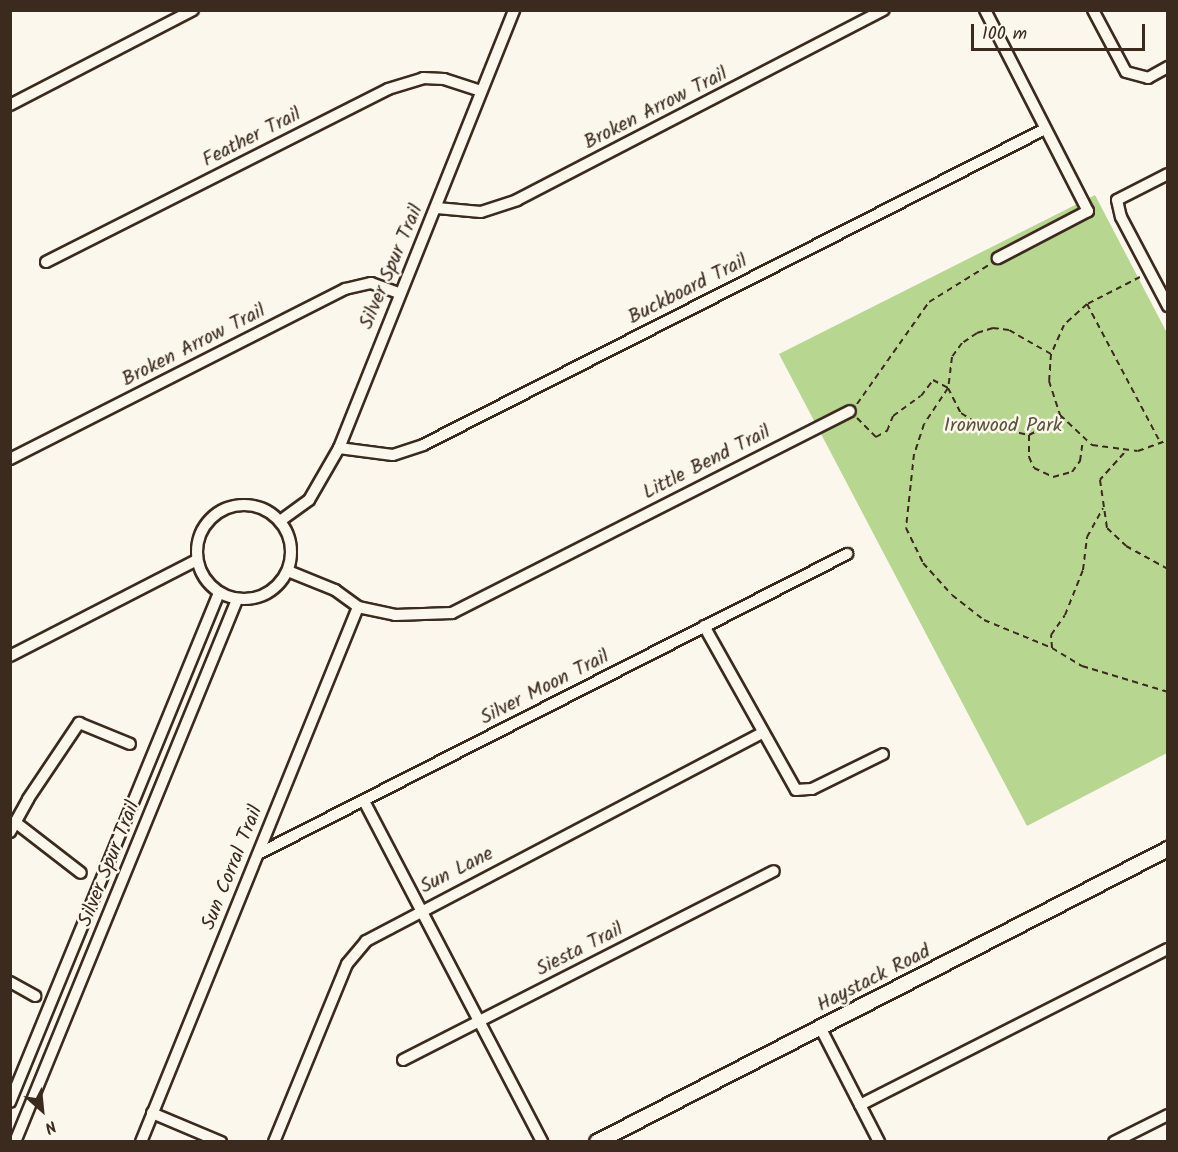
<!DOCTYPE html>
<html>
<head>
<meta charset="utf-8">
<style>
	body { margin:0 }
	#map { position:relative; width:1178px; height:1152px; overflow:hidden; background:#fbf7ec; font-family:Kalam,sans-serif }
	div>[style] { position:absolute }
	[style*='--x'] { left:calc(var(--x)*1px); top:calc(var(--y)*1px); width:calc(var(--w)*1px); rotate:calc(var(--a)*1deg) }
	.green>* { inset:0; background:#b7d68f }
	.path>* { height:2px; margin-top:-1px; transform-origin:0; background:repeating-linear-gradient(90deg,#3b2a1e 0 6px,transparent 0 10.5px) }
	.roads { filter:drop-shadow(2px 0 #3b2a1e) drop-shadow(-2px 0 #3b2a1e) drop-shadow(0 2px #3b2a1e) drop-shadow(0 -2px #3b2a1e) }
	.minor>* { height:10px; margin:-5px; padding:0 5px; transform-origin:5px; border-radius:5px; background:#fbf7ec }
	.minor>.ring { margin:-5px; padding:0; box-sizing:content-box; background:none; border:10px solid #fbf7ec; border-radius:50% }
	.tertiary>* { height:14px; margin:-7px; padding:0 7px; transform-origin:7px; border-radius:7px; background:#fbf7ec }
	span { translate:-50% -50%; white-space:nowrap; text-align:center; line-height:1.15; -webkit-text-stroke:5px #fbf7ec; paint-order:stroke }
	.street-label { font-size:20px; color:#3b2a1e }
	.park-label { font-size:20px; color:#5a553a }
	.frame { position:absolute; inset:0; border:12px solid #3b2a1e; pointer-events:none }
	.north { position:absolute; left:12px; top:1080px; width:60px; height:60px; -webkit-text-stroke:4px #fbf7ec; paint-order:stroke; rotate:153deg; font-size:16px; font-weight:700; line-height:24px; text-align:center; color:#3b2a1e }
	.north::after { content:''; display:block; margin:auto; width:21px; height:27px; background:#3b2a1e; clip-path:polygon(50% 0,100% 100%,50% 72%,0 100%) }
	.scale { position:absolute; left:971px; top:24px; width:174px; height:27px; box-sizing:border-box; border:3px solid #3b2a1e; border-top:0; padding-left:8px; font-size:18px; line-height:21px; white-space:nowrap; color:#3b2a1e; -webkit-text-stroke:4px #fbf7ec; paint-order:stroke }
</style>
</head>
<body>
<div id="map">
	<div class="green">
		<div style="clip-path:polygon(1095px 195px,1167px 333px,1167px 753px,1027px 826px,779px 354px)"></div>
	</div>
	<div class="path">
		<div style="--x:1140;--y:277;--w:59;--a:153"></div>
		<div style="--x:1087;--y:304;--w:31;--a:138"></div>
		<div style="--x:1064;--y:325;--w:32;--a:114"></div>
		<div style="--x:1051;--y:354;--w:27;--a:94"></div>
		<div style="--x:1049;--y:381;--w:36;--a:72"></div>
		<div style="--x:1060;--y:415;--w:44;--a:43.2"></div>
		<div style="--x:1092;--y:445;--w:46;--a:7.4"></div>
		<div style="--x:1138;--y:451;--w:32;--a:-20"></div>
		<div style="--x:1087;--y:304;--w:158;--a:62.1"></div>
		<div style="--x:1051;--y:354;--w:48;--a:-150.3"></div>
		<div style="--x:1009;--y:330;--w:16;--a:-173"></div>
		<div style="--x:993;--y:328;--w:17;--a:163"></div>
		<div style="--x:977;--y:333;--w:18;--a:146"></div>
		<div style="--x:962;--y:343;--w:17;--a:126"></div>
		<div style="--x:952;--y:357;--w:31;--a:97"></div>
		<div style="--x:948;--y:388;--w:28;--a:63"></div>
		<div style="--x:961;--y:413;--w:20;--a:33"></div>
		<div style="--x:978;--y:424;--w:52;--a:12.2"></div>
		<div style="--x:1029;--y:435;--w:38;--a:-27"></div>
		<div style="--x:857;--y:404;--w:125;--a:-54.8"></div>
		<div style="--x:929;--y:302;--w:70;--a:-31.7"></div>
		<div style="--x:857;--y:418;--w:27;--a:45"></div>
		<div style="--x:876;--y:437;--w:13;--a:-29"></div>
		<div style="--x:887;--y:431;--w:16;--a:-68"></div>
		<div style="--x:893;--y:416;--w:34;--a:-36"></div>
		<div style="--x:921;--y:396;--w:20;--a:-53"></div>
		<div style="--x:933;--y:380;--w:17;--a:28"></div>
		<div style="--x:948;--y:388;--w:43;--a:123.7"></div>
		<div style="--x:924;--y:424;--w:32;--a:108"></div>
		<div style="--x:914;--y:454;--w:74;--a:96.2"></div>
		<div style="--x:906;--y:528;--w:39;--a:64"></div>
		<div style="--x:923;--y:563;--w:43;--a:47.8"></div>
		<div style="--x:952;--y:595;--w:41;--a:38"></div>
		<div style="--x:984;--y:620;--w:74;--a:22.4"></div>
		<div style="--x:1052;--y:648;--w:35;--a:31"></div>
		<div style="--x:1082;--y:666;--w:90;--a:16.8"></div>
		<div style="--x:1029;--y:435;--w:22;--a:90"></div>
		<div style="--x:1029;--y:457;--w:12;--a:66"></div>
		<div style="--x:1034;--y:468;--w:21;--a:25"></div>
		<div style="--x:1053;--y:477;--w:20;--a:-15"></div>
		<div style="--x:1072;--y:472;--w:14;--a:-54"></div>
		<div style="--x:1080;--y:461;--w:21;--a:-82"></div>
		<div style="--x:1124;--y:453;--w:36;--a:132"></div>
		<div style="--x:1100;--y:480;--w:49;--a:81.7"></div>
		<div style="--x:1107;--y:528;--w:26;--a:43"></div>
		<div style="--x:1126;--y:546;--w:48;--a:28.7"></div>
		<div style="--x:1052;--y:648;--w:13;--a:-94"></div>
		<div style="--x:1051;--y:635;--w:24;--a:-55"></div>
		<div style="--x:1065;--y:615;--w:48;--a:-68.2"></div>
		<div style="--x:1083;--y:570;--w:33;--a:-83"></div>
		<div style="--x:1087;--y:537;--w:33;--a:-61"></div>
	</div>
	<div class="roads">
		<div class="minor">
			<div style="--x:985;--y:10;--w:226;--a:62.9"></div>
			<div style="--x:1088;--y:211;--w:102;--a:152.4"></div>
			<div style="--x:1093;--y:10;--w:70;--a:62"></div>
			<div style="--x:1126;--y:72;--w:23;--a:15"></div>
			<div style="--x:1148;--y:78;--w:23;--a:-29"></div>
			<div style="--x:10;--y:105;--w:206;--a:-27.4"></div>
			<div style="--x:1168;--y:174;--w:57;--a:153"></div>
			<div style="--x:1117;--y:200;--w:17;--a:77"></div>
			<div style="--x:1121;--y:217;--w:101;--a:62.2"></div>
			<div style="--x:437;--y:208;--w:44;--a:5.2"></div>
			<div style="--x:481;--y:212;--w:38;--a:-18"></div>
			<div style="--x:517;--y:200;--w:413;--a:-27.4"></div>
			<div style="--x:46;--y:262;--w:383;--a:-26.8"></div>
			<div style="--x:388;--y:89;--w:37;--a:-17"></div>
			<div style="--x:423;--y:78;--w:21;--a:3"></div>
			<div style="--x:444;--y:79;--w:38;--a:18"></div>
			<div style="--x:339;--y:448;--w:54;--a:7.4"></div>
			<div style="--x:393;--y:455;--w:32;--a:-18"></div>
			<div style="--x:423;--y:445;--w:698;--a:-26.93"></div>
			<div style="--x:10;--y:459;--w:376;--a:-26.9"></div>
			<div style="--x:345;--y:289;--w:27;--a:-13"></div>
			<div style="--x:371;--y:283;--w:29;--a:20"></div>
			<div class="ring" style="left:197px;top:505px;width:84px;height:84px"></div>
			<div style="--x:280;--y:521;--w:36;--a:-36"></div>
			<div style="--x:309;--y:500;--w:60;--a:-60"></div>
			<div style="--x:339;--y:448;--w:472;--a:-68.2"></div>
			<div style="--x:288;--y:571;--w:51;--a:22"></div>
			<div style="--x:335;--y:590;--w:29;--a:36"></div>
			<div style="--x:358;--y:607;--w:38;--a:12"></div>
			<div style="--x:395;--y:615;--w:57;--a:-2"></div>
			<div style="--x:452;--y:613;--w:446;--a:-26.9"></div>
			<div style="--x:704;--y:626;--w:188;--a:60.7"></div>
			<div style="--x:796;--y:790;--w:16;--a:-4"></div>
			<div style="--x:812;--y:789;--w:79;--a:-26.2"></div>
			<div style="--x:10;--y:656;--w:210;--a:-27.2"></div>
			<div style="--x:364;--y:801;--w:385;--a:62.4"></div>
			<div style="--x:15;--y:822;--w:83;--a:37.7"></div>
			<div style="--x:10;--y:832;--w:38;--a:-61"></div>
			<div style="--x:28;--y:799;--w:92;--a:-56.1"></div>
			<div style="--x:79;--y:723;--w:55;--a:22.4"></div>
			<div style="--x:260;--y:853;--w:659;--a:-26.99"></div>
			<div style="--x:10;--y:982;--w:29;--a:29"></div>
			<div style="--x:821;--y:1029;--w:127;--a:62.8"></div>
			<div style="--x:403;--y:1060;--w:416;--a:-27"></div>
			<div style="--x:10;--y:1102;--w:550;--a:-67.68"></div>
			<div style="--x:860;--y:1105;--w:345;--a:-26.9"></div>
			<div style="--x:152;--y:1113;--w:75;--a:22.8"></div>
			<div style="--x:15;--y:1142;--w:586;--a:-67.73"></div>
			<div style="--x:141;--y:1142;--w:577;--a:-67.92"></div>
			<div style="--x:274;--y:1142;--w:192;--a:-67.7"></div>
			<div style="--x:347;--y:964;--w:30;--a:-50"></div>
			<div style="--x:366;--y:941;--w:448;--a:-27.7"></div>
			<div style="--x:1114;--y:1142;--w:60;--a:-26.6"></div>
		</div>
		<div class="tertiary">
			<div style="--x:597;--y:1142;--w:642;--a:-27.16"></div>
		</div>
	</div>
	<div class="street-label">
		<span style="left:656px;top:109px;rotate:-27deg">Broken Arrow Trail</span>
		<span style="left:252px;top:138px;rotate:-27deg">Feather Trail</span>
		<span style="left:392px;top:267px;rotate:-67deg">Silver Spur Trail</span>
		<span style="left:688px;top:290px;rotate:-27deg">Buckboard Trail</span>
		<span style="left:194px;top:346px;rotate:-27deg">Broken Arrow Trail</span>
		<span style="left:707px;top:463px;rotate:-27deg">Little Bend Trail</span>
		<span style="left:545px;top:688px;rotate:-27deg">Silver Moon Trail</span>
		<span style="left:110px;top:864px;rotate:-68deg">Silver Spur Trail</span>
		<span style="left:233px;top:868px;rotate:-68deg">Sun Corral Trail</span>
		<span style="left:457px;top:871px;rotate:-27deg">Sun Lane</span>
		<span style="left:580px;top:950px;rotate:-27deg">Siesta Trail</span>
		<span style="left:874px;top:979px;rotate:-27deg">Haystack Road</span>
	</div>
	<div class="park-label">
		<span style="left:1003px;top:426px">Ironwood Park</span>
	</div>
	<div class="frame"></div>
	<div class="north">N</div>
	<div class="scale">100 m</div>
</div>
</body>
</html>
